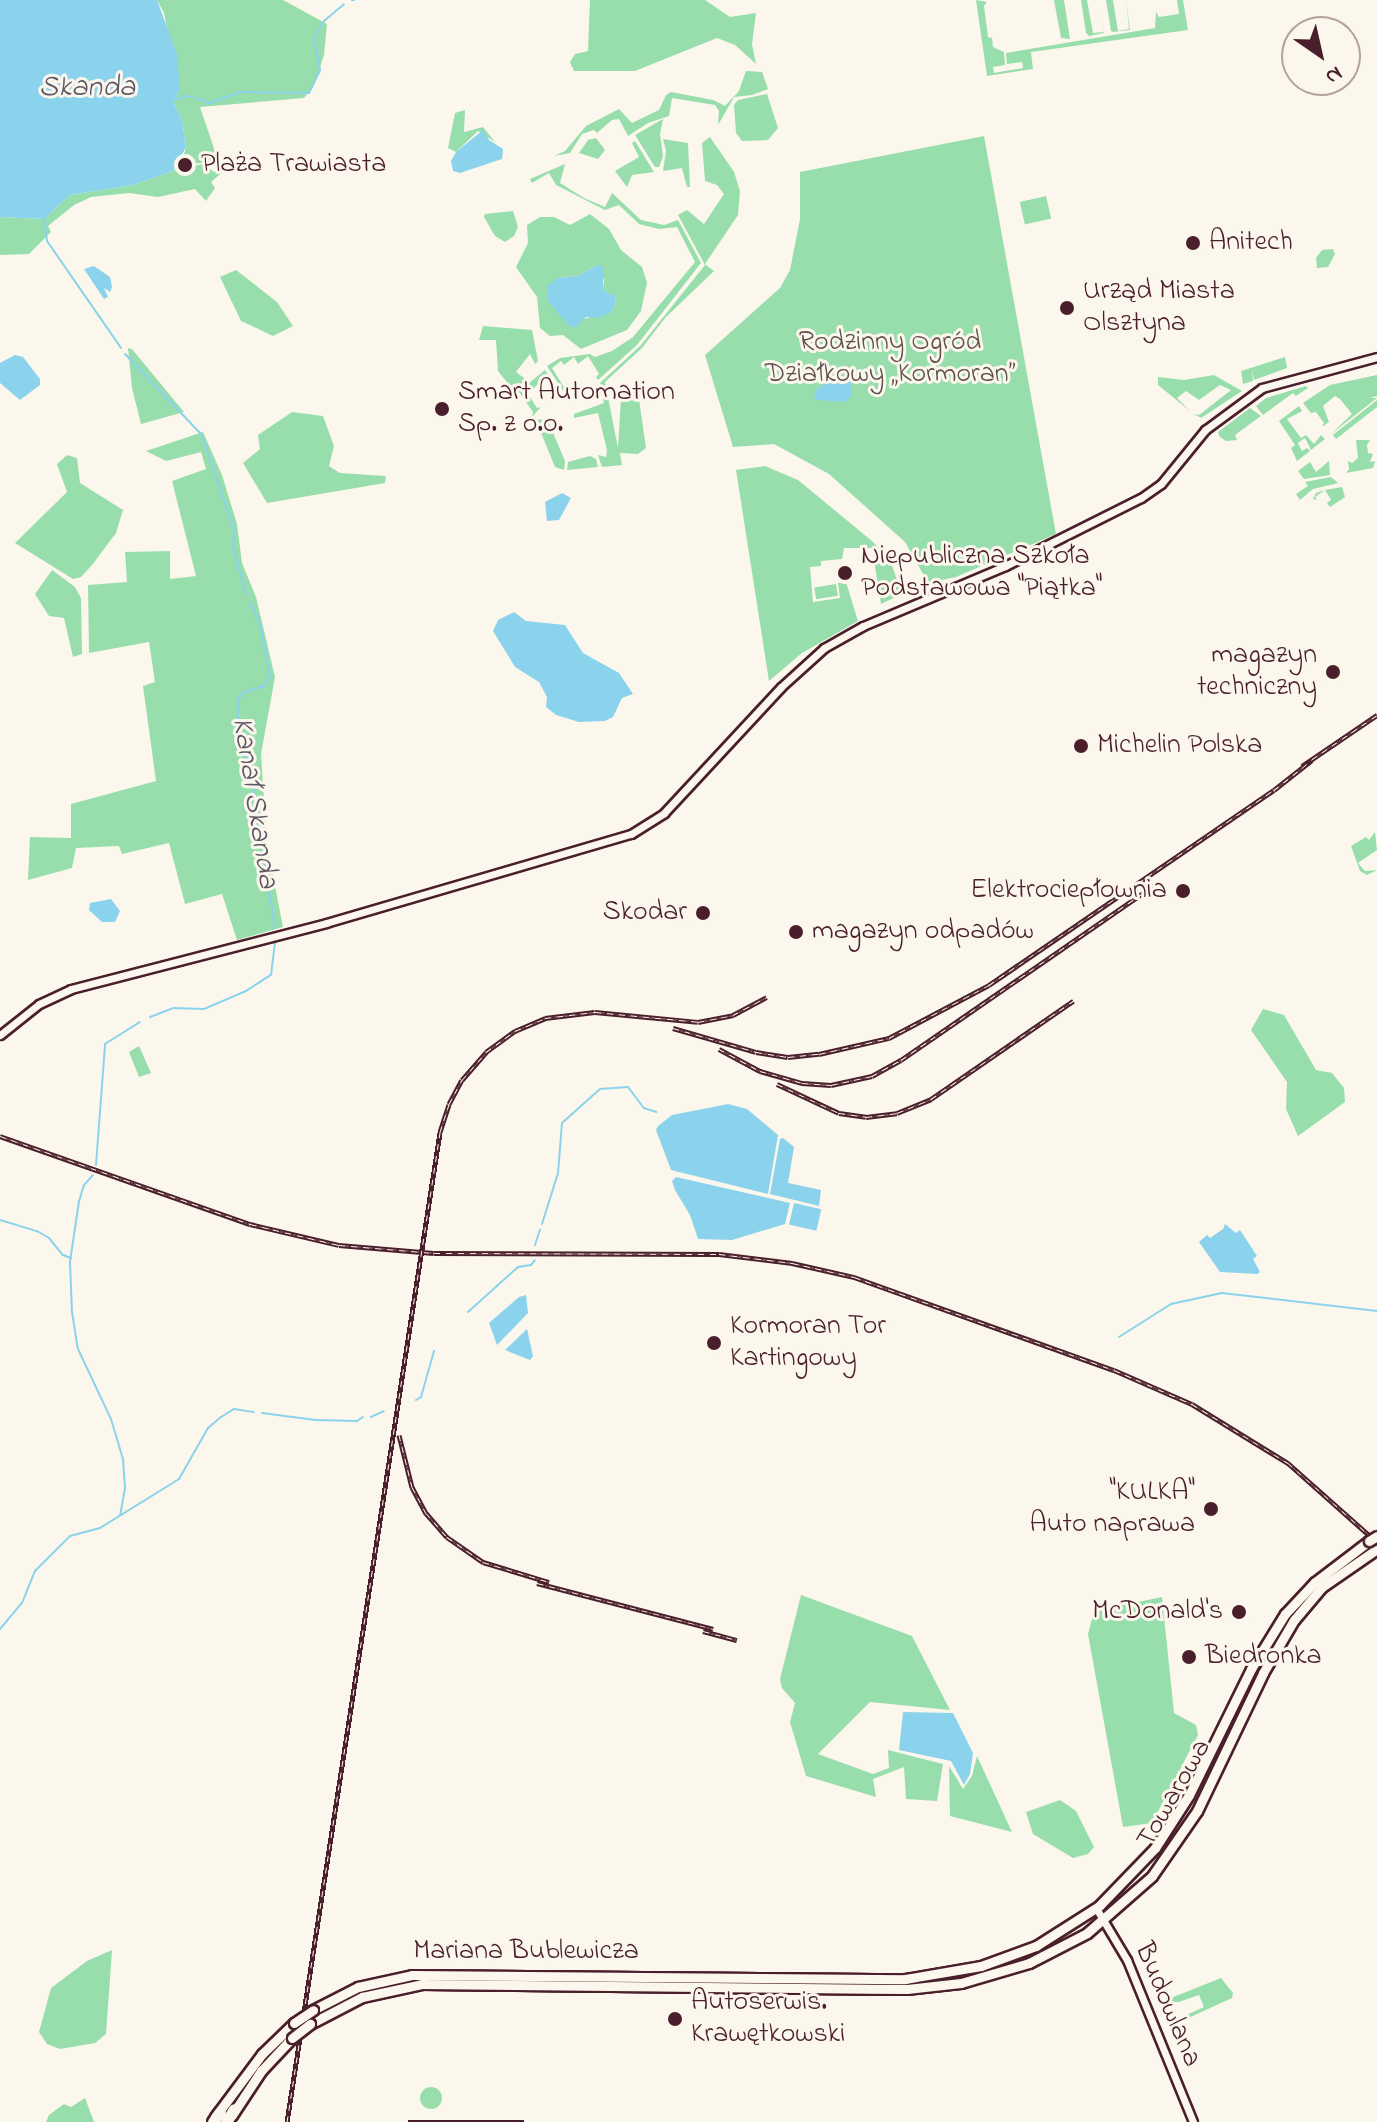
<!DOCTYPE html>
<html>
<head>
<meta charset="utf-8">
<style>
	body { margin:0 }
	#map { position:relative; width:1377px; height:2122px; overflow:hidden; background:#fbf7ec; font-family:"Indie Flower",sans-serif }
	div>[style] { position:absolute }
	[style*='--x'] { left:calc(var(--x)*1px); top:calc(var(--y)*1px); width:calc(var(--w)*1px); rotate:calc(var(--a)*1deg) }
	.green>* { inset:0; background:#98deac; transform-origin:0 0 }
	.round { border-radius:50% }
	.water>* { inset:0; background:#8bd3ec; transform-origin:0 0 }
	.stream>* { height:2px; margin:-1px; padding:0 1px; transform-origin:1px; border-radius:1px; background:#8bd3ec }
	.roads { filter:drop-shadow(2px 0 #4a1f2b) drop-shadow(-2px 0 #4a1f2b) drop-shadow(0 2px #4a1f2b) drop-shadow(0 -2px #4a1f2b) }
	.tertiary>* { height:7px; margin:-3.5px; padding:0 3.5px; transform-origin:3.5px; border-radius:3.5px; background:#fbf7ec }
	.primary>* { height:9px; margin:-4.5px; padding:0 4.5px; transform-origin:4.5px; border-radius:4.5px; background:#fbf7ec }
	.motorway>* { height:11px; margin:-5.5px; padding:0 5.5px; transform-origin:5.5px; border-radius:5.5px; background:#fbf7ec }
	.rail>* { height:5px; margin-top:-2.5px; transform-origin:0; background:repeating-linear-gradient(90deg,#fbf7ec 0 6px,#4a1f2b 0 12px); box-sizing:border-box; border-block:2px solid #4a1f2b }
	.bridges { filter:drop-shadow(2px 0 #4a1f2b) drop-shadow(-2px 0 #4a1f2b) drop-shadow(0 2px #4a1f2b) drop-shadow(0 -2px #4a1f2b) }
	.primary-bridge>* { height:9px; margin:-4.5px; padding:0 4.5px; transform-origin:4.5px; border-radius:4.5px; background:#fbf7ec }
	.dots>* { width:22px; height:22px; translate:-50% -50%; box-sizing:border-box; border:4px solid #fbf7ec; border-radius:50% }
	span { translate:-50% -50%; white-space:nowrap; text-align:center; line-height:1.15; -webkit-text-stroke:6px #fbf7ec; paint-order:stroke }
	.poi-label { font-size:28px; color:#4a1f2b }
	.left { translate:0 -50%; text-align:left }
	.right { translate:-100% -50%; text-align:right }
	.park-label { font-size:28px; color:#5e4f4b }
	.street-label { font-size:28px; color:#4a1f2b }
	.water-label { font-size:30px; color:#5e5565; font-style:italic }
	.north { position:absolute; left:1281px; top:16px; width:80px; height:80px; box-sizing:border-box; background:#fbf7ec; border:2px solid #b4a19f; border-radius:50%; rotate:146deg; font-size:22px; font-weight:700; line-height:32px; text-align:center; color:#4a1f2b }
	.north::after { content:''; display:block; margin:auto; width:28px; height:36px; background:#4a1f2b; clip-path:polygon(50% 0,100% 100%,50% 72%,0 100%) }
</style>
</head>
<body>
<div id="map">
	<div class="green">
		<div style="clip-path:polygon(157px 0,283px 0,327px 24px,324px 55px,314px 85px,304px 98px,200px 107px,218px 160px,194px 164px,193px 157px,190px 161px,183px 158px,186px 147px,182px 119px,173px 102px,179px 90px,164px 13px)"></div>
		<div style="clip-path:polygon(590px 0,705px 0,730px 17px,756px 13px,752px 44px,756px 64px,735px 45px,717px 38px,635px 71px,574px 71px,570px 62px,575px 54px,588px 51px)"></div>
		<div style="clip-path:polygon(976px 0,987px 2px,984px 6px,988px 37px,992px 38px,993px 47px,1004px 52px,1005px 65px,993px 67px,994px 73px,1023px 68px,1022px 62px,1007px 64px,1006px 53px,1155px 28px,1156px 12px,1159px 17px,1179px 14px,1177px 0,1183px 0,1188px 30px,1031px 52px,1033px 69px,987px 76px)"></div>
		<div style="clip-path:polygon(1054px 0,1064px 0,1070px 39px,1061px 38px)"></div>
		<div style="clip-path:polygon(1081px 0,1087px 0,1093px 33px,1104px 32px,1101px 0,1104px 33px,1089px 36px,1086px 33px)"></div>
		<div style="clip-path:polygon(1106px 0,1113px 0,1118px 31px,1129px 29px,1126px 0,1130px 30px,1113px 32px,1111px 31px)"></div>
		<div style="clip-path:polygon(746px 71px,762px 72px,768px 89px,752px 95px,734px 97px,718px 125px,719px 111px,715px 105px,672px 98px,669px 116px,648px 123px,628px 136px,619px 119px,612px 120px,597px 133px,594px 130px,582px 134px,570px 153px,554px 156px,565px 151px,586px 126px,619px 109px,632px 123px,659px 110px,666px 95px,671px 92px,713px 100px,725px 106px,739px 91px)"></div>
		<div style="clip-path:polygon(767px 94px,778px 128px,768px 140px,742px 141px,736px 133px,734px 105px,738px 100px)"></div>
		<div style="clip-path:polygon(465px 110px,464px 132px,483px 127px,495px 142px,478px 131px,456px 152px,448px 148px,455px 113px)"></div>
		<div style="clip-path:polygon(663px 119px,660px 134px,663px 156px,659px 167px,655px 167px,635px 135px)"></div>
		<div style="clip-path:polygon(984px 136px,1056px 534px,956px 577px,928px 583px,905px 542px,829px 474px,774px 444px,733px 447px,705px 355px,780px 288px,790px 270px,800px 219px,800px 172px)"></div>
		<div style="clip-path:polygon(710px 137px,734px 172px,740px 191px,738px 215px,705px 264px,714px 271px,665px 318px,642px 348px,605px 382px,618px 448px,621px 398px,631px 394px,639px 399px,646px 448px,638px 454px,620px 453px,622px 465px,602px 467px,598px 455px,606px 457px,607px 450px,598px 413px,574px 418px,574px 414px,604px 403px,600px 383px,641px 345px,705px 265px,678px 215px,687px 210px,704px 224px,724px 194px,717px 185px,705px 181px,702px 143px)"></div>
		<div style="clip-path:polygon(596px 138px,605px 150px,598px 159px,579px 153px,588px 140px)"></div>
		<div style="clip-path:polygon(663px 139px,688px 143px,690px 187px,687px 187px,682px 168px,663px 171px,666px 151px)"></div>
		<div style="clip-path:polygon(635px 141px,654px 172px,632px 175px,627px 187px,615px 171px,639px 157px,632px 143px)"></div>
		<div style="clip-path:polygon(238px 159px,211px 182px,215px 188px,206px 201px,195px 189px,158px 197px,129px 193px,91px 197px,74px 205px,48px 226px,51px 232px,29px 254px,0 255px,0 217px,44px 219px,70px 195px,133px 185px,173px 171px,176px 166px,183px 174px,188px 175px,193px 166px,204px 164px,214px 172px)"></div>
		<div style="clip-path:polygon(565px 164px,560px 183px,584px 198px,605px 207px,612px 193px,641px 220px,664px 225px,678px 220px,701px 263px,637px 345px,598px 380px,596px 377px,599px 374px,588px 356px,578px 364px,574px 357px,564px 365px,561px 361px,552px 368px,567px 392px,571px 390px,567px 397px,547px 366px,560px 358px,590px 354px,595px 357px,612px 351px,633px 337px,695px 262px,677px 227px,659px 229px,639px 224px,619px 205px,605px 210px,556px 185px,549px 173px,532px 183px,530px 179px)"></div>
		<div style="left:1046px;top:196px;width:23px;height:27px;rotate:77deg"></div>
		<div style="clip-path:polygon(513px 211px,518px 227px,514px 236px,505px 242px,495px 236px,484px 217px,485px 214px)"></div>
		<div style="clip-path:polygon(evenodd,590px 214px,609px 229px,621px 250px,642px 267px,647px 283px,641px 311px,627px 330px,581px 349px,563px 335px,550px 336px,540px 328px,537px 297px,516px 267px,528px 243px,527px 225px,540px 217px,554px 217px,570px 225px,590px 214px,597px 265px,604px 280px,603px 288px,608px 295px,615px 295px,616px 302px,611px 312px,567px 323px,558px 278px,578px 276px,597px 265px)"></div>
		<div style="clip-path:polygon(1333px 249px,1335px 254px,1328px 267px,1317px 268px,1316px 258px,1322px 250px)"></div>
		<div style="clip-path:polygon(236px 270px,277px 302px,293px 326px,273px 336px,241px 321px,220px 277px)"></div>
		<div style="clip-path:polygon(483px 326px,532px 330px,538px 361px,535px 364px,530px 354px,516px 372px,524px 378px,524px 385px,510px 386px,498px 371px,496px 340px,479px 340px)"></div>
		<div style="clip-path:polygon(128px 348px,132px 349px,184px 412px,141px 424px,132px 388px)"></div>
		<div style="clip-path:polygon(1285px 357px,1287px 368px,1254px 380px,1252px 369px,1253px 381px,1243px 384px,1241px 371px)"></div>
		<div style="clip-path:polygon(545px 370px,562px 397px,555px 399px,558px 396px,545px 377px,528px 394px,537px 408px,541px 407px,532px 417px,533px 412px,517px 389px,522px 389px)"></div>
		<div style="clip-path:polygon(1214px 375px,1242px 391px,1201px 418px,1194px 414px,1199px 415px,1231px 390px,1220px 385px,1199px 400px,1186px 391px,1177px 398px,1190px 411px,1158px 385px,1158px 377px,1184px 380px)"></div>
		<div style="clip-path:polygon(1377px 375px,1377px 396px,1370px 398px,1377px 398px,1331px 434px,1352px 414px,1340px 399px,1335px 396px,1323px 406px,1329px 422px,1322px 427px,1324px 423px,1316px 412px,1311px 413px,1303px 403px,1330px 385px)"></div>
		<div style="clip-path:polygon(1306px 386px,1308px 388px,1296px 396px,1293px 393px,1263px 415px,1256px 406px,1266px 398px)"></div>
		<div style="clip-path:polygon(1377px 400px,1377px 407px,1336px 439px,1333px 435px)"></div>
		<div style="clip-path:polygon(1299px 406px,1302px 411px,1287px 419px,1301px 438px,1306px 435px,1314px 444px,1321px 435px,1325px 439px,1311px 450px,1305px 438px,1298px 443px,1302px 451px,1307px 448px,1310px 451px,1297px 461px,1291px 448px,1295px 445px,1279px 421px)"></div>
		<div style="clip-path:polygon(1250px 408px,1261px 416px,1235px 435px,1237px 440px,1226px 441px,1220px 437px,1218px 432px)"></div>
		<div style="clip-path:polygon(292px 412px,323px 416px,334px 446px,329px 466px,340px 473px,386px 476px,385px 483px,267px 503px,243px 463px,260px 449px,258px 435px)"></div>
		<div style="clip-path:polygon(538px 419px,548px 421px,565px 461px,564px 470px,555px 467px,537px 423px)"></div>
		<div style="clip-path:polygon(203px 432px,222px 475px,237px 524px,242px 563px,256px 597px,275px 677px,261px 754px,267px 845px,283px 927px,237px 940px,222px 894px,185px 904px,169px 843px,122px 854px,119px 846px,76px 848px,72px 868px,28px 880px,30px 837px,71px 838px,71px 804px,156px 781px,143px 686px,155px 682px,149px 642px,89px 653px,88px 585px,127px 582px,125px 552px,170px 551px,170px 579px,196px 576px,172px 481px,206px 469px,201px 452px,166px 461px,146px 451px)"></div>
		<div style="clip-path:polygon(1356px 440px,1370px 440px,1367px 445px,1368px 453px,1373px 454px,1370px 462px,1375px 461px,1373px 468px,1346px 473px,1349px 469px,1348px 461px,1352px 463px,1358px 458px)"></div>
		<div style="clip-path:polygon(67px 455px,77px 458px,80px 483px,123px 510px,116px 533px,92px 565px,81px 577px,73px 579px,15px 543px,67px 492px,57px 464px)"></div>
		<div style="clip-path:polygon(590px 456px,596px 459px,598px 467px,567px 470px,568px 462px)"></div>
		<div style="clip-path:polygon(1329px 461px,1330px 475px,1304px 479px,1298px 471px,1310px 462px,1316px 472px)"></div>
		<div style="clip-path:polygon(765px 466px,798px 480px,872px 541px,890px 560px,902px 594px,881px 604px,872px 548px,844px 548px,842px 559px,821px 561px,821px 566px,810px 567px,813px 602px,840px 598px,838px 583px,846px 582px,858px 621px,802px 653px,769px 681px,736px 470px)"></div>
		<div style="clip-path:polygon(1331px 477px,1338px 483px,1313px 489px,1300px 500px,1296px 494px,1308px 486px,1305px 482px)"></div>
		<div style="clip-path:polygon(1342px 487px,1345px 497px,1330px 507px,1327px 503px,1331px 500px,1325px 490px,1315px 497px,1317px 500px,1313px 499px,1316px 493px,1325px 490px)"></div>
		<div style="clip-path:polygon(52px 570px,75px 587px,81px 598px,82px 654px,73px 657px,64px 618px,49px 616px,35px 594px)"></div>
		<div style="left:836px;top:584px;width:12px;height:22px;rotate:81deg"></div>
		<div style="clip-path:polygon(1375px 832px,1377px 850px,1358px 863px,1365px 871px,1377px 870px,1367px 875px,1360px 871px,1351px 846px,1366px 837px,1369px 840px)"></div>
		<div style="clip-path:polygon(1263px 1009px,1284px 1015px,1316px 1070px,1332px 1073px,1344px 1088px,1345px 1102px,1298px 1136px,1286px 1109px,1287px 1082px,1251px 1030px)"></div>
		<div style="clip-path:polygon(139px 1046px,151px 1073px,139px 1077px,129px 1052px)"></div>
		<div style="clip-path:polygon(801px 1595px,912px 1636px,950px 1710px,870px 1702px,818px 1754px,873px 1774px,889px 1768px,888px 1750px,943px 1764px,937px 1801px,906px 1799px,904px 1767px,873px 1779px,876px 1797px,806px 1776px,790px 1722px,795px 1703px,782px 1688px,780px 1679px)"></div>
		<div style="clip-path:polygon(1162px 1597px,1174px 1713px,1196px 1725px,1198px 1735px,1152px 1823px,1123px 1827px,1088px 1634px,1094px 1611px)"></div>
		<div style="clip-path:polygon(977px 1756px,1012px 1832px,950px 1816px,949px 1766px,963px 1789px,972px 1776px)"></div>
		<div style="clip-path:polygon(1060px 1800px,1076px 1811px,1094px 1847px,1088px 1854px,1073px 1858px,1033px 1834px,1026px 1812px)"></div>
		<div style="clip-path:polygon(112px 1950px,106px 2034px,95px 2043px,60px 2049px,47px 2044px,39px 2032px,51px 1988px,87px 1961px)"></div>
		<div style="clip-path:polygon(1221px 1978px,1233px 1993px,1232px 1998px,1175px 2024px,1173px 2021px,1204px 2007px,1199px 1995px,1179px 2002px,1167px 2002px,1165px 1996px,1171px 1998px)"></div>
		<div class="round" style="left:420px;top:2087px;width:22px;height:22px"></div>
		<div style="clip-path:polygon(85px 2098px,94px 2122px,46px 2122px,49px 2115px,64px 2104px,71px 2107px)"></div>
	</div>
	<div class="water">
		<div style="clip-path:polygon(0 0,157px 0,177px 54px,180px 89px,173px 102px,182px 119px,186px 147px,173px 171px,133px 185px,70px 195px,44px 219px,0 217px)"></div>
		<div style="clip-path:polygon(483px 130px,489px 140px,503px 149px,502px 159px,460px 173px,453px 171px,451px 161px,456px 152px)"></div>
		<div style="clip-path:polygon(597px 265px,603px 267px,603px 288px,608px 294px,615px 295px,616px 302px,611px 312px,599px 318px,586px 317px,576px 327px,569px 326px,548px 301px,547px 286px,558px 278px,578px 276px)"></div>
		<div style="clip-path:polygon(94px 266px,110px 277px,112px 287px,110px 292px,104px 288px,108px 297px,104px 299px,84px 269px)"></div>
		<div style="clip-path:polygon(15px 355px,23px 357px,40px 379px,40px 385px,20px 400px,0 383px,0 363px)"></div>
		<div style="clip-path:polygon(830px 379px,838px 384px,852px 379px,851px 396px,845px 402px,817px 400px,814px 396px,815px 391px)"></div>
		<div style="clip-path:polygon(562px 493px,571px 498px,559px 520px,547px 521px,545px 502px)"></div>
		<div style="clip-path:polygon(514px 612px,526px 621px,565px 625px,583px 653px,619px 673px,633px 694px,622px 698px,613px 717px,605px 721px,579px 722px,556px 715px,546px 707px,547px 697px,539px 682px,515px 667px,493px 631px,498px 620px)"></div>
		<div style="clip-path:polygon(111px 899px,120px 911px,115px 922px,102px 922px,89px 910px,90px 903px)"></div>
		<div style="clip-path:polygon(728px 1104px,747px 1109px,778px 1135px,768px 1194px,671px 1170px,656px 1130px,658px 1126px,672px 1115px)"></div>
		<div style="clip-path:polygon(783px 1138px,794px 1147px,788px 1183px,821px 1190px,819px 1206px,770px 1194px,780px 1139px)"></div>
		<div style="clip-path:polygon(676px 1177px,790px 1203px,785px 1224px,732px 1240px,698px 1239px,690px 1215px,675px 1190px,672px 1181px)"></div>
		<div style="left:794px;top:1203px;width:28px;height:22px;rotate:13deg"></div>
		<div style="clip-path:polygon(1225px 1224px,1236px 1233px,1240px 1230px,1257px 1256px,1253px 1259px,1260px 1272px,1257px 1274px,1220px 1272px,1199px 1242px,1207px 1235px,1210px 1238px,1223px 1229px)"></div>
		<div style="clip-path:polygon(526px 1295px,528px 1313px,497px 1345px,489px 1323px,519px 1297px)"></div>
		<div style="clip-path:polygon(527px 1329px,533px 1356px,530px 1360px,505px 1350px)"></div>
		<div style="clip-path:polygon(903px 1712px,953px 1713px,973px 1753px,970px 1774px,964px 1785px,951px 1761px,899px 1750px)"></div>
	</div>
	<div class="stream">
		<div style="--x:352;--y:0;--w:2;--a:0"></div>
		<div style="--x:196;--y:98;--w:15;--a:20"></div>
		<div style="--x:210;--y:103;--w:32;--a:-20"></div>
		<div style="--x:240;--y:92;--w:69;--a:0.8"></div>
		<div style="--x:309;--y:93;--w:25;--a:-64"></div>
		<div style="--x:320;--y:70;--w:33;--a:-101"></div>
		<div style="--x:314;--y:38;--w:20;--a:-60"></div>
		<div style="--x:324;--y:21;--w:26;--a:-40"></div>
		<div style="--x:173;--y:101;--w:12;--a:-24"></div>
		<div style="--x:184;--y:96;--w:8;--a:7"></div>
		<div style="--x:44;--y:219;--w:22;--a:82"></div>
		<div style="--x:47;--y:241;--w:130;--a:55.3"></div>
		<div style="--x:125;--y:354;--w:110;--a:46.5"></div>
		<div style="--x:201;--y:434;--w:101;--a:70.8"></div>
		<div style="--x:234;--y:529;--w:19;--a:93"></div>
		<div style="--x:233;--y:548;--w:48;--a:74.2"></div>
		<div style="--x:250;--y:602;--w:23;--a:65"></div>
		<div style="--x:260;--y:623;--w:54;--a:79.3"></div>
		<div style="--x:270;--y:676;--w:12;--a:121"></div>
		<div style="--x:264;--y:686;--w:21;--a:163"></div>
		<div style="--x:244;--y:692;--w:9;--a:131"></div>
		<div style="--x:238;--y:699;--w:40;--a:90"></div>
		<div style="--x:238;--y:739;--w:34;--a:67"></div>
		<div style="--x:251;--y:770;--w:160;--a:81.4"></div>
		<div style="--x:150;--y:1017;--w:26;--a:-21"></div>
		<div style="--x:174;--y:1008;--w:30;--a:2"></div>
		<div style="--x:204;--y:1009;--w:46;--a:-23.2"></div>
		<div style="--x:246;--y:991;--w:30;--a:-33"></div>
		<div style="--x:271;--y:975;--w:32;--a:-83"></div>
		<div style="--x:96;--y:1165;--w:121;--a:-85.7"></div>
		<div style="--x:105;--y:1044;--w:41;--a:-32.2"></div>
		<div style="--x:93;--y:1175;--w:13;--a:132"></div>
		<div style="--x:84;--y:1185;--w:17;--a:107"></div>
		<div style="--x:79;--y:1201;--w:62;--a:98.4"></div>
		<div style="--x:70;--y:1262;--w:50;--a:87.7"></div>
		<div style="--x:72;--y:1312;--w:37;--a:81"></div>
		<div style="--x:78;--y:1349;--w:77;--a:64.8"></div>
		<div style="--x:111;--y:1419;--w:42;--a:73.3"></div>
		<div style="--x:123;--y:1459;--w:29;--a:86"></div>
		<div style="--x:125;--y:1488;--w:27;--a:100"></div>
		<div style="--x:0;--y:1220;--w:39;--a:17"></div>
		<div style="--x:37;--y:1231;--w:14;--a:30"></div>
		<div style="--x:49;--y:1238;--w:22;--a:51"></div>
		<div style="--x:63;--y:1255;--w:9;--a:21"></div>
		<div style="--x:542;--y:1224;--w:53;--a:-72.6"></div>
		<div style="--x:558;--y:1173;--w:50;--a:-85.4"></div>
		<div style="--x:562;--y:1123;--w:51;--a:-41.8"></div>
		<div style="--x:600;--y:1089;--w:28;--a:-4"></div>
		<div style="--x:628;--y:1087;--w:26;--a:53"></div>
		<div style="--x:644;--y:1108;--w:13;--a:18"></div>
		<div style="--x:535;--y:1245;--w:16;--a:-72"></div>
		<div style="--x:468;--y:1312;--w:67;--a:-42"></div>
		<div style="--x:518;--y:1267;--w:13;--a:-9"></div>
		<div style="--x:531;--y:1265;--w:6;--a:-51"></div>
		<div style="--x:1119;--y:1337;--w:62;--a:-32.4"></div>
		<div style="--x:1171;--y:1304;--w:52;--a:-12.2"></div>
		<div style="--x:1222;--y:1293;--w:156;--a:6.6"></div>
		<div style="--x:416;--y:1400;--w:6;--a:-31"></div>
		<div style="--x:421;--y:1397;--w:48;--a:-74.2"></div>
		<div style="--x:262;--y:1413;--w:54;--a:7.4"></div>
		<div style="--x:316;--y:1420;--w:41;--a:1.4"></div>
		<div style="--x:357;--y:1421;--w:7;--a:-34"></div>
		<div style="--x:371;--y:1417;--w:14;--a:-25"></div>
		<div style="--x:0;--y:1629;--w:34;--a:-50"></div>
		<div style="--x:22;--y:1603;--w:35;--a:-68"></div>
		<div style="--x:35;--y:1571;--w:49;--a:-45"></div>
		<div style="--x:70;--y:1536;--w:31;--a:-15"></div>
		<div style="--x:100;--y:1528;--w:93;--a:-31.8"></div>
		<div style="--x:179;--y:1479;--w:59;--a:-60.4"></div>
		<div style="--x:208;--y:1428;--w:17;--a:-40"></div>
		<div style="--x:221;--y:1417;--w:15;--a:-32"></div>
		<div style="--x:234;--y:1409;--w:20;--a:9"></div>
	</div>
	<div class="roads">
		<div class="tertiary">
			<div style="--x:0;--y:1035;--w:50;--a:-38.5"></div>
			<div style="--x:39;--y:1004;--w:35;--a:-25"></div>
			<div style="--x:71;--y:989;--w:263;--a:-14.5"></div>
			<div style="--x:326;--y:923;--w:318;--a:-16.3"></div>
			<div style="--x:631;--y:834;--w:39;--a:-32"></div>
			<div style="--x:664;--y:813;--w:172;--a:-47.1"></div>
			<div style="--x:781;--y:687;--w:58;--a:-42.2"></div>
			<div style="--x:824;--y:648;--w:45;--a:-29.4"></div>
			<div style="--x:863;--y:626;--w:154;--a:-22.9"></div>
			<div style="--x:1005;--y:566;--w:152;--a:-26.6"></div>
			<div style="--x:1141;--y:498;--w:24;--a:-35"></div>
			<div style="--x:1161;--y:484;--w:70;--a:-50.8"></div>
			<div style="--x:1205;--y:430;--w:71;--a:-36.4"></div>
			<div style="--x:1262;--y:388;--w:119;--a:-15.1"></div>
			<div style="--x:1096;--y:1908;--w:61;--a:59.2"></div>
			<div style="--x:1127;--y:1960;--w:175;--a:67.8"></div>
		</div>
		<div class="primary">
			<div style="--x:313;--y:2010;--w:51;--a:-27.1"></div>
			<div style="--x:358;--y:1987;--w:55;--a:-12.5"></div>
			<div style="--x:412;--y:1975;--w:493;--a:0.5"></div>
			<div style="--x:905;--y:1979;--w:77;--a:-9.7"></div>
			<div style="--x:981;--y:1966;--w:59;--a:-20"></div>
			<div style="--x:1036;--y:1946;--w:75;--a:-32.4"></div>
			<div style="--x:1099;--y:1906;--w:81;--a:-46"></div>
			<div style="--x:1155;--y:1848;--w:63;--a:-57.3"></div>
			<div style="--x:1189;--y:1795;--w:140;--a:-63.8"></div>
			<div style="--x:1251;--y:1669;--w:65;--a:-58.3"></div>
			<div style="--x:1285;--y:1614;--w:44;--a:-46.8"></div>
			<div style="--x:1315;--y:1582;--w:68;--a:-37.2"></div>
			<div style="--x:310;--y:2024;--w:59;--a:-27.4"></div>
			<div style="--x:362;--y:1997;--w:61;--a:-12.2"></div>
			<div style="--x:422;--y:1984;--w:485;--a:0.6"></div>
			<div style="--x:907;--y:1989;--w:54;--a:-6.3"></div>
			<div style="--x:961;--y:1983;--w:71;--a:-16.4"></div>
			<div style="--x:1029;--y:1963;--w:65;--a:-27.3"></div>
			<div style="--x:1087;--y:1933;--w:86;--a:-41.2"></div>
			<div style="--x:1152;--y:1876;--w:79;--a:-55.3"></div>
			<div style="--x:1197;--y:1811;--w:153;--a:-64.4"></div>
			<div style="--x:1263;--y:1673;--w:61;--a:-59.7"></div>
			<div style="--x:1294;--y:1620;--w:43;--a:-49.7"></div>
			<div style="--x:1322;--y:1587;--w:67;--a:-34.6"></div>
			<div style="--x:232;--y:2115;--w:53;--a:-56.6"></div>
			<div style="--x:261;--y:2071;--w:45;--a:-46.8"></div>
			<div style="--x:215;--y:2117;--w:79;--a:-53.3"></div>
			<div style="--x:262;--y:2054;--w:45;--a:-44.1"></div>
		</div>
		<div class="motorway">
			<div style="--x:213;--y:2122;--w:12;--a:-55"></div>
			<div style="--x:226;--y:2122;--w:15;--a:-58"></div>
		</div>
	</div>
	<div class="rail">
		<div style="--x:1302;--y:766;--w:91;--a:-34.2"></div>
		<div style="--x:673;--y:1028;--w:86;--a:16.1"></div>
		<div style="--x:756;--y:1052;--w:32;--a:9"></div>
		<div style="--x:788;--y:1057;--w:31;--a:-6"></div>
		<div style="--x:819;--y:1054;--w:72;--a:-12.9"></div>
		<div style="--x:889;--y:1038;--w:113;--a:-27.9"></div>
		<div style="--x:989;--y:985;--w:345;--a:-34.4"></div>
		<div style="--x:1274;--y:790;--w:48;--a:-38.3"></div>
		<div style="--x:719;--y:1049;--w:47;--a:28.2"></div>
		<div style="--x:760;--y:1071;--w:44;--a:15.9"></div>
		<div style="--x:802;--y:1083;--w:29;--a:4"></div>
		<div style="--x:831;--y:1085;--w:42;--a:-12.4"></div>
		<div style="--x:872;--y:1076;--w:33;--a:-29"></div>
		<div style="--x:901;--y:1060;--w:313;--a:-34.6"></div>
		<div style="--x:777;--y:1084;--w:68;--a:25.1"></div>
		<div style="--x:839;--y:1113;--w:27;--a:8"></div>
		<div style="--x:866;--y:1117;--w:31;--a:-7"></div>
		<div style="--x:897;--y:1113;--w:37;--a:-22"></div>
		<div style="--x:931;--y:1099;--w:173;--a:-34.6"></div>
		<div style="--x:0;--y:1136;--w:265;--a:19.4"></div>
		<div style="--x:250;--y:1224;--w:91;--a:13.3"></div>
		<div style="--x:339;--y:1245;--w:95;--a:4.8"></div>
		<div style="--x:434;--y:1253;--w:285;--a:0.2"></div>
		<div style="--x:719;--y:1254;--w:74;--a:7"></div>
		<div style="--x:792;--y:1263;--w:64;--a:12.7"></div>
		<div style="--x:854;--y:1277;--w:276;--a:19.7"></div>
		<div style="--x:1114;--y:1370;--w:85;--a:23.6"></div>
		<div style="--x:1192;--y:1404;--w:113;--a:31.6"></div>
		<div style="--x:1288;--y:1463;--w:119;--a:41.6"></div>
		<div style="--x:399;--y:1435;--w:54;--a:76"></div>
		<div style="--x:412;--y:1487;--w:30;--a:62"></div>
		<div style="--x:426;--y:1513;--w:32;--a:49"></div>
		<div style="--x:447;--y:1537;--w:44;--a:34.8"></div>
		<div style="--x:483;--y:1562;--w:69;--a:16.9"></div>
		<div style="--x:537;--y:1583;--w:182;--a:14.6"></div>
		<div style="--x:703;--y:1631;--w:35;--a:15"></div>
		<div style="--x:287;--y:2122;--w:1002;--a:-81.21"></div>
		<div style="--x:440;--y:1132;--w:29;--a:-72"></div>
		<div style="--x:449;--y:1104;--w:27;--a:-62"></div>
		<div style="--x:462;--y:1080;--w:37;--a:-49"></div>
		<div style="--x:486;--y:1052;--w:36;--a:-36"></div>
		<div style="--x:515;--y:1031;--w:33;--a:-23"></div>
		<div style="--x:545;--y:1018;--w:50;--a:-6.8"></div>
		<div style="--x:595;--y:1012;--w:103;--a:5.5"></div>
		<div style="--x:698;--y:1022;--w:36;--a:-11"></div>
		<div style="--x:733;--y:1015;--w:38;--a:-28"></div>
		<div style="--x:408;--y:2122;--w:116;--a:0"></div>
	</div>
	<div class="bridges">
		<div class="primary-bridge">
			<div style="--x:1369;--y:1541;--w:9;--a:-32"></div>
			<div style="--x:294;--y:2023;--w:23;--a:-34"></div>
			<div style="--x:292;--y:2038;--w:23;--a:-38"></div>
		</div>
	</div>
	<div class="dots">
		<div style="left:185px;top:165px;background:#4a1f2b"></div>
		<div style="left:1193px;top:243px;background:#4a1f2b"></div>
		<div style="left:1067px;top:308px;background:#4a1f2b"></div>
		<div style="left:442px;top:409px;background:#4a1f2b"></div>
		<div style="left:845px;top:573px;background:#4a1f2b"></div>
		<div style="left:1333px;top:672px;background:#4a1f2b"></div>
		<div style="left:1081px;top:746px;background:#4a1f2b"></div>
		<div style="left:1183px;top:891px;background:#4a1f2b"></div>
		<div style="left:703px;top:913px;background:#4a1f2b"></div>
		<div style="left:796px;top:932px;background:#4a1f2b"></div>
		<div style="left:714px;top:1343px;background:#4a1f2b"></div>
		<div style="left:1211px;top:1509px;background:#4a1f2b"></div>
		<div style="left:1239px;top:1612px;background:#4a1f2b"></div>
		<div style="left:1189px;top:1657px;background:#4a1f2b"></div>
		<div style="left:675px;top:2019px;background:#4a1f2b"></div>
	</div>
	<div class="poi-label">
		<span class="left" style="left:201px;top:165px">Plaża Trawiasta</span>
		<span class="left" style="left:1209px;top:243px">Anitech</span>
		<span class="left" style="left:1083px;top:308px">Urząd Miasta<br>Olsztyna</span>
		<span class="left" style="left:458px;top:409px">Smart Automation<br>Sp. z o.o.</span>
		<span class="left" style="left:861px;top:573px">Niepubliczna Szkoła<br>Podstawowa "Piątka"</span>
		<span class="right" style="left:1317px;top:672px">magazyn<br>techniczny</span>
		<span class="left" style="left:1097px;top:746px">Michelin Polska</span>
		<span class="right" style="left:1167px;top:891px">Elektrociepłownia</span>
		<span class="right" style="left:687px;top:913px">Skodar</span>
		<span class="left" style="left:812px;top:932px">magazyn odpadów</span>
		<span class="left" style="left:730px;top:1343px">Kormoran Tor<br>Kartingowy</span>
		<span class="right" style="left:1195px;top:1509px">"KULKA"<br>Auto naprawa</span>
		<span class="right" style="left:1223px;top:1612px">McDonald's</span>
		<span class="left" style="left:1205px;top:1657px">Biedronka</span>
		<span class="left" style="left:691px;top:2019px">Autoserwis.<br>Krawętkowski</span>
	</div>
	<div class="park-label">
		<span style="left:890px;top:359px">Rodzinny Ogród<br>Działkowy „Kormoran”</span>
	</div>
	<div class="street-label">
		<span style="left:1175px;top:1794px;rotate:-60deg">Towarowa</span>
		<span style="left:526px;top:1952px">Mariana Bublewicza</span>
		<span style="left:1167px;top:2005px;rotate:67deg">Budowlana</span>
	</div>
	<div class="water-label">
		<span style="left:87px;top:88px">Skanda</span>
		<span style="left:254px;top:803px;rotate:81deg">Kanał Skanda</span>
	</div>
	<div class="north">N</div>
</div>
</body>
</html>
